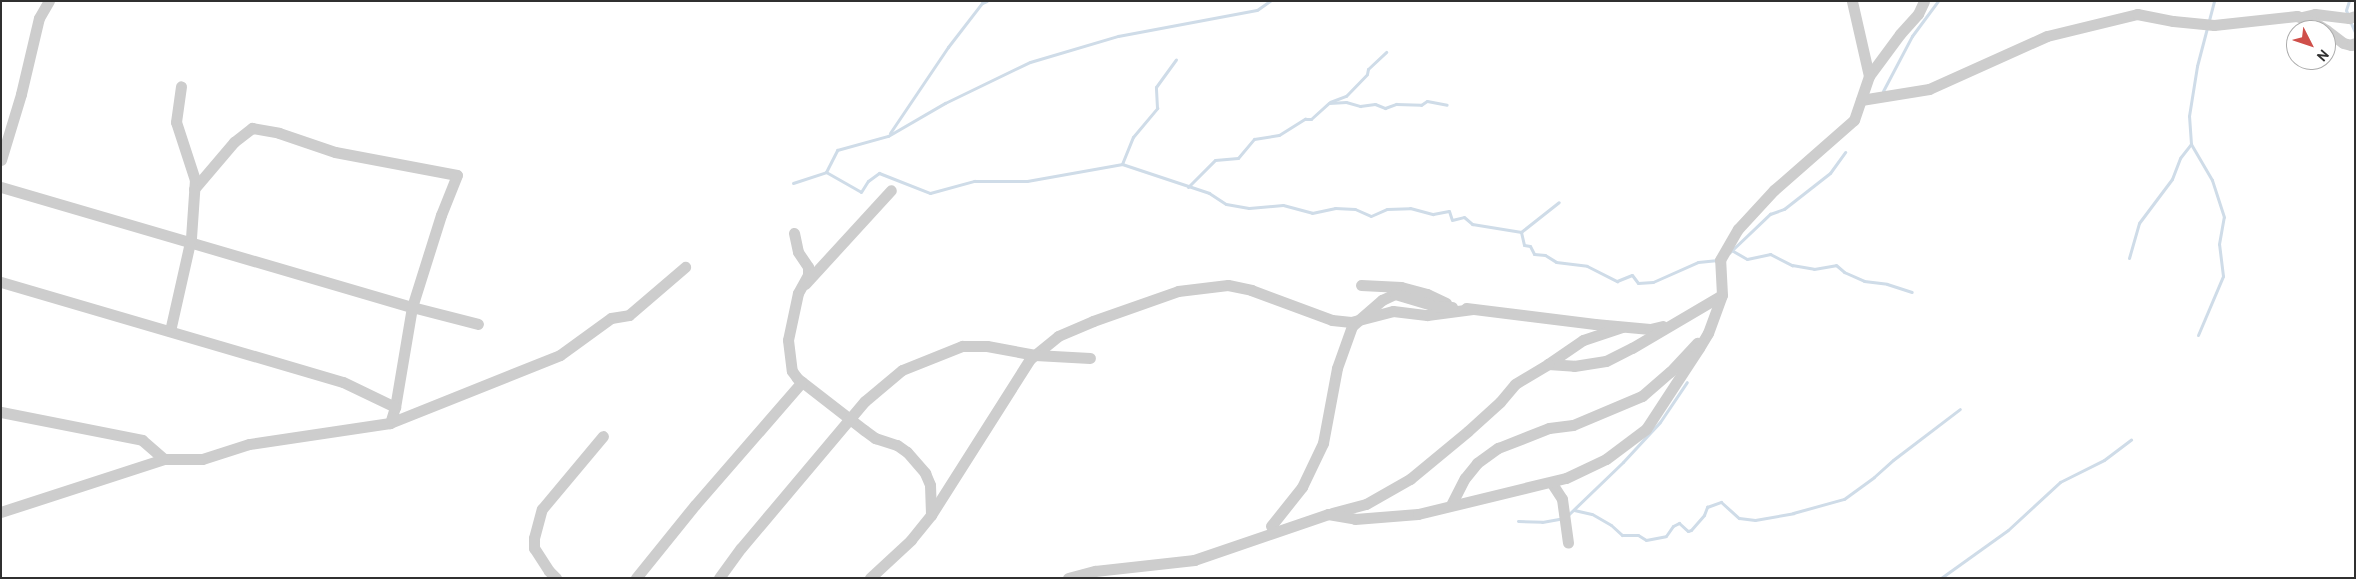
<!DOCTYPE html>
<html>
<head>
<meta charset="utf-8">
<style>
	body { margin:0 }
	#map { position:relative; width:2356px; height:579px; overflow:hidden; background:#fff; font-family:Overpass,sans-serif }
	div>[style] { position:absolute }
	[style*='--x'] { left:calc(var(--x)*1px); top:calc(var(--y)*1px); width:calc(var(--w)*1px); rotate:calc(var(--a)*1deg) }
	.stream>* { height:3px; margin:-1.5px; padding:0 1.5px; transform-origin:1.5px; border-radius:1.5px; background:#cfdce8 }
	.minor>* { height:11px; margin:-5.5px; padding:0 5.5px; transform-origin:5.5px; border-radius:5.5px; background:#cdcdcd }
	span { translate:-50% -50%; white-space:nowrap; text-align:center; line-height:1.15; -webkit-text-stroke:5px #fff; paint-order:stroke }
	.frame { position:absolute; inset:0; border:2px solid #303030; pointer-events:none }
	.north { position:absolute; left:2286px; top:20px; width:50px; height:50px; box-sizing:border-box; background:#fff; border:1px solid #acacac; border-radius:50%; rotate:131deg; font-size:14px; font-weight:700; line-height:20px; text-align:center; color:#303030 }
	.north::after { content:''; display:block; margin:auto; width:18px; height:22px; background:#cf4f4a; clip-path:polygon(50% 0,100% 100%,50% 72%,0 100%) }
</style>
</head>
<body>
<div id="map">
	<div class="stream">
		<div style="--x:2348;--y:15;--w:5;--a:-112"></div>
		<div style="--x:2346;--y:10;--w:9;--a:-72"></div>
		<div style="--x:2350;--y:21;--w:12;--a:66"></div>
		<div style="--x:1883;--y:91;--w:62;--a:-62.2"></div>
		<div style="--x:1912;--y:36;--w:44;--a:-53.4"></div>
		<div style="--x:1330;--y:102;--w:17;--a:-21"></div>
		<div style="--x:1346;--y:96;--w:30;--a:-46"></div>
		<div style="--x:1367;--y:74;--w:5;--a:-79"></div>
		<div style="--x:1368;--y:69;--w:25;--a:-43"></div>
		<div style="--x:890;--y:133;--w:104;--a:-56"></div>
		<div style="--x:948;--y:47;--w:56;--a:-52.3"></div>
		<div style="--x:982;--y:3;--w:5;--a:-22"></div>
		<div style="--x:1122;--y:164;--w:92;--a:18.4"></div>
		<div style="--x:1209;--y:193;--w:20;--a:33"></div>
		<div style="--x:1226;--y:204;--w:23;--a:10"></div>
		<div style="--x:1249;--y:208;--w:34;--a:-5"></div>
		<div style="--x:1283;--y:205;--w:30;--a:15"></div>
		<div style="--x:1312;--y:213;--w:24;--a:-12"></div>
		<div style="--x:1335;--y:208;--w:20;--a:3"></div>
		<div style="--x:1355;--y:209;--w:17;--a:24"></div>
		<div style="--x:1371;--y:216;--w:17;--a:-24"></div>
		<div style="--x:1387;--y:209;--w:23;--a:-2"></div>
		<div style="--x:1410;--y:208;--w:24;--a:15"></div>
		<div style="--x:1433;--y:214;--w:16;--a:-11"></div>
		<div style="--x:1449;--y:211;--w:9;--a:72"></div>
		<div style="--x:1452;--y:220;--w:12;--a:-14"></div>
		<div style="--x:1464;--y:217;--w:11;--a:41"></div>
		<div style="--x:1472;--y:224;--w:50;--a:9.3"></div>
		<div style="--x:1521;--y:232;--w:48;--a:-38.3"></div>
		<div style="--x:826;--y:172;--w:40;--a:29.7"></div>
		<div style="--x:861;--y:192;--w:13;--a:-58"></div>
		<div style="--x:868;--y:181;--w:14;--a:-36"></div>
		<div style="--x:879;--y:173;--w:55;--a:21.4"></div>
		<div style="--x:930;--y:193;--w:46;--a:-15.3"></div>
		<div style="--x:974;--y:181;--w:53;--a:0"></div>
		<div style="--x:1027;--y:181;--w:97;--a:-10.1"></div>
		<div style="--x:1122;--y:164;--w:29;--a:-68"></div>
		<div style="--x:1133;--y:137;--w:38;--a:-50"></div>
		<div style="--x:1157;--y:108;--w:21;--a:-93"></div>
		<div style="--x:1156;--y:87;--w:34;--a:-54"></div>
		<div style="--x:793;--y:183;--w:35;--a:-18"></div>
		<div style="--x:826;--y:172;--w:25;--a:-63"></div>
		<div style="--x:837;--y:150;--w:53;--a:-15.4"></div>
		<div style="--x:888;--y:136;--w:66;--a:-30.1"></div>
		<div style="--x:945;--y:103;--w:94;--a:-25.8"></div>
		<div style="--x:1030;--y:62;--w:92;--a:-16.5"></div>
		<div style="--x:1118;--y:36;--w:141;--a:-10.6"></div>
		<div style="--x:1257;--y:10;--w:16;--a:-35"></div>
		<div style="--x:1188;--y:187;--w:38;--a:-45"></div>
		<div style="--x:1215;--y:160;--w:23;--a:-5"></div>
		<div style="--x:1238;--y:158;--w:25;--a:-50"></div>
		<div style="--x:1254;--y:139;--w:25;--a:-9"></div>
		<div style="--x:1279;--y:135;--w:31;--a:-32"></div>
		<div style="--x:1305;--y:119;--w:6;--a:0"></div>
		<div style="--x:1311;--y:119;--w:24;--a:-42"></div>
		<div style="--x:1329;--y:103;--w:17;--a:-3"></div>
		<div style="--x:1346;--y:102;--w:15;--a:16"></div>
		<div style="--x:1360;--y:106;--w:15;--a:-8"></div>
		<div style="--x:1375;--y:104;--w:11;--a:22"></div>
		<div style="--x:1385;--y:108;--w:12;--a:-20"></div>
		<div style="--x:1396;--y:104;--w:25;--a:2"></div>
		<div style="--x:1421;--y:105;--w:7;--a:-34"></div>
		<div style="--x:1427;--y:101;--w:20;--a:11"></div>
		<div style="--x:1521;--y:232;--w:13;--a:77"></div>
		<div style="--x:1524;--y:245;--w:6;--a:9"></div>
		<div style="--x:1530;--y:246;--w:9;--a:63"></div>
		<div style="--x:1534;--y:254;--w:11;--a:5"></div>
		<div style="--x:1545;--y:255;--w:13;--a:32"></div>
		<div style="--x:1556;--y:262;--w:31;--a:7"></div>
		<div style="--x:1587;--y:266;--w:34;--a:27"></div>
		<div style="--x:1617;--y:281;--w:16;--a:-22"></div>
		<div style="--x:1632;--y:275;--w:10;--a:53"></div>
		<div style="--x:1638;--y:283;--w:15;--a:-4"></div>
		<div style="--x:1653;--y:282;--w:49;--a:-24"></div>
		<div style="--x:1698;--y:262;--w:20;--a:-6"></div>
		<div style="--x:1733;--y:251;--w:16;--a:30"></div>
		<div style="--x:1747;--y:259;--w:24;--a:-12"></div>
		<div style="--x:1770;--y:254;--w:25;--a:27"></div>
		<div style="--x:1792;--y:265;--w:22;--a:10"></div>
		<div style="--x:1814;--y:269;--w:22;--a:-10"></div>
		<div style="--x:1836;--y:265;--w:11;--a:41"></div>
		<div style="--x:1844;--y:272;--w:22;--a:24"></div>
		<div style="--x:1864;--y:281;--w:23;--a:7"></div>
		<div style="--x:1887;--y:284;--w:26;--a:18"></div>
		<div style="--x:1729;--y:253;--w:57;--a:-43.6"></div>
		<div style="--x:1770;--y:214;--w:15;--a:-20"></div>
		<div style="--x:1784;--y:209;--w:58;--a:-38"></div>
		<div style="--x:1830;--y:173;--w:26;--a:-54"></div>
		<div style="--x:2129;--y:258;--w:36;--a:-74"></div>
		<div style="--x:2139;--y:223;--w:55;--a:-53.1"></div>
		<div style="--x:2172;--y:179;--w:22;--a:-69"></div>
		<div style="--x:2180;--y:158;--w:18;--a:-52"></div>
		<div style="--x:2198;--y:335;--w:64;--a:-67"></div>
		<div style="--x:2223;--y:276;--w:32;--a:-97"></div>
		<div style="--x:2219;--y:244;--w:27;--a:-80"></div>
		<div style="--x:2224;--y:217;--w:39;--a:-108"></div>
		<div style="--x:2212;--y:180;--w:42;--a:-120.3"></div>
		<div style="--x:2191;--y:144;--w:28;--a:-94"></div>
		<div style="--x:2189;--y:116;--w:51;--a:-80.9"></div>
		<div style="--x:2197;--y:66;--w:67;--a:-75.3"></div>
		<div style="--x:1574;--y:510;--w:18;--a:13"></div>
		<div style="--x:1592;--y:514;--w:22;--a:30"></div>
		<div style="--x:1611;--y:525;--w:15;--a:42"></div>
		<div style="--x:1622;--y:535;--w:16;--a:0"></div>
		<div style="--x:1638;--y:535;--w:9;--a:32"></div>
		<div style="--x:1646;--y:540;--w:20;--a:-11"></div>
		<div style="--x:1666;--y:536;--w:12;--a:-55"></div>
		<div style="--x:1673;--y:526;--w:7;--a:-27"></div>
		<div style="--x:1679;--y:523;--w:12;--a:42"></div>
		<div style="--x:1688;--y:531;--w:3;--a:-18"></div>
		<div style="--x:1691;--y:530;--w:20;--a:-49"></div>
		<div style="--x:1704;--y:515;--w:9;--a:-69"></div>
		<div style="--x:1707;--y:507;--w:15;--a:-20"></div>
		<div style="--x:1721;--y:502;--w:24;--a:42"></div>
		<div style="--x:1739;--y:518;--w:16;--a:7"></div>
		<div style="--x:1755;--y:520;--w:39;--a:-10"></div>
		<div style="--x:1793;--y:513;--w:53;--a:-15.4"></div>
		<div style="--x:1844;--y:499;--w:37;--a:-36"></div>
		<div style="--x:1874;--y:477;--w:25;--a:-42"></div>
		<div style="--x:1893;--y:460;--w:84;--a:-37.3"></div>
		<div style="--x:1569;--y:514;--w:75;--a:-43.9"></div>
		<div style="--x:1623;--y:462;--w:54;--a:-47.2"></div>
		<div style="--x:1660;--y:422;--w:48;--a:-56"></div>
		<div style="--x:1518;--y:521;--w:24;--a:2"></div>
		<div style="--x:1542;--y:522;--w:17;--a:-10"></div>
		<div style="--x:1941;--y:578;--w:82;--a:-35.6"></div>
		<div style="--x:2008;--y:530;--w:71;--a:-42.7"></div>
		<div style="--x:2060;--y:482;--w:49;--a:-26.6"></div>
		<div style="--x:2104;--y:460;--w:34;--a:-37"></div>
	</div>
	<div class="minor">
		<div style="--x:2302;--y:17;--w:13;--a:-13"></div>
		<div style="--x:2315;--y:14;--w:34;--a:7"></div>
		<div style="--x:2349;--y:18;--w:6;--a:-18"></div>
		<div style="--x:2326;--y:30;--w:21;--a:37"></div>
		<div style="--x:2343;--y:43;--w:8;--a:14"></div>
		<div style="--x:2351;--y:45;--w:4;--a:-27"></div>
		<div style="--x:1869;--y:76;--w:52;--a:-53.6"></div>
		<div style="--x:1900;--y:34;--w:27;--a:-48"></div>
		<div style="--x:1918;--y:14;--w:14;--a:-65"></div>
		<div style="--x:1861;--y:100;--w:69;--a:-9.2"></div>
		<div style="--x:1929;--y:89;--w:129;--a:-24.2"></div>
		<div style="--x:2047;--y:36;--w:93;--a:-13.7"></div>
		<div style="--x:2137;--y:14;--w:37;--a:11"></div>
		<div style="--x:2173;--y:21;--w:41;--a:5.6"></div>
		<div style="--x:2214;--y:25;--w:83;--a:-6.2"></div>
		<div style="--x:2297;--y:16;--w:19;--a:21"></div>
		<div style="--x:2315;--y:23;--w:13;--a:32"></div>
		<div style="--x:1;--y:160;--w:69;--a:-73.1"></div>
		<div style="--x:21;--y:94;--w:78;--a:-76.7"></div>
		<div style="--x:39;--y:18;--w:20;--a:-60"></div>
		<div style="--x:1;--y:187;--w:428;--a:16.3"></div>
		<div style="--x:412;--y:307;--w:101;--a:99.6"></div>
		<div style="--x:395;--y:407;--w:17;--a:107"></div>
		<div style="--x:390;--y:423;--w:143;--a:171.5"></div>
		<div style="--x:249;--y:444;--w:49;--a:162.3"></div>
		<div style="--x:202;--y:459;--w:38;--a:180"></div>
		<div style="--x:164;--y:459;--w:171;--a:162"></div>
		<div style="--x:194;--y:189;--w:62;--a:-49.6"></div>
		<div style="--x:234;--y:142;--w:23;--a:-38"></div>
		<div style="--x:252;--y:128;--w:27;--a:10"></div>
		<div style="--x:279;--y:133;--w:59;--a:18.7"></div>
		<div style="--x:335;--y:152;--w:124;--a:10.7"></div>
		<div style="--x:457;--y:175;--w:43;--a:111.8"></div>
		<div style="--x:441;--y:215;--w:96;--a:107.5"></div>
		<div style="--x:412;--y:307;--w:68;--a:14.4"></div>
		<div style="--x:794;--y:233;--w:19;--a:78"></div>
		<div style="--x:798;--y:252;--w:18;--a:56"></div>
		<div style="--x:808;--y:267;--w:8;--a:90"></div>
		<div style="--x:808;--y:275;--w:21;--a:119"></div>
		<div style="--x:798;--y:293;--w:48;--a:102"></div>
		<div style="--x:788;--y:340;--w:31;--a:83"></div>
		<div style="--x:792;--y:371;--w:9;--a:54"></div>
		<div style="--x:797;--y:378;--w:85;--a:37.8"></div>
		<div style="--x:864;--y:430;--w:14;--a:36"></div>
		<div style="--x:875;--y:438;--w:23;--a:18"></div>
		<div style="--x:897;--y:445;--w:12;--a:35"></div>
		<div style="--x:907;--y:452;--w:28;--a:49"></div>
		<div style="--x:925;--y:473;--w:13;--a:67"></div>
		<div style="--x:930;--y:485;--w:30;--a:88"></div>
		<div style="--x:931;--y:515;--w:32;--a:129"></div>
		<div style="--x:911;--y:540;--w:56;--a:137.2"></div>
		<div style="--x:1;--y:282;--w:356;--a:16.3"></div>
		<div style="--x:343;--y:382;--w:58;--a:25.7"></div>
		<div style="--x:805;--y:284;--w:127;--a:-47.5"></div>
		<div style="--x:1361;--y:285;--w:40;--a:2.9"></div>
		<div style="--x:1401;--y:287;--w:27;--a:15"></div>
		<div style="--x:1427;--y:294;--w:21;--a:25"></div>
		<div style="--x:1466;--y:308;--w:130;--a:7.1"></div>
		<div style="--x:1595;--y:324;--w:55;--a:5.2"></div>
		<div style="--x:1650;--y:329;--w:13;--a:-13"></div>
		<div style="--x:1622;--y:327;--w:41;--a:161.6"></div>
		<div style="--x:1583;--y:340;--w:42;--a:145.6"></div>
		<div style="--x:1548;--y:364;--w:26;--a:4"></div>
		<div style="--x:1574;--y:366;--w:32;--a:-9"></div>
		<div style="--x:1606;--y:361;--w:29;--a:-27"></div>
		<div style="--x:1632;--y:348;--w:104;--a:-30.5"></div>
		<div style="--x:1722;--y:295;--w:35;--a:-93"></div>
		<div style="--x:1720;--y:260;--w:36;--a:-60"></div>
		<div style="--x:1738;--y:229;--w:53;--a:-47.3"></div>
		<div style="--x:1774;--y:190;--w:106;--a:-41.2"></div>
		<div style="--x:1854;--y:120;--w:46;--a:-71.2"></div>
		<div style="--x:1869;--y:76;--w:77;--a:-102.8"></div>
		<div style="--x:170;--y:331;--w:95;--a:-77.3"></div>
		<div style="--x:191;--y:238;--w:58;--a:-86.1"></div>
		<div style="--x:195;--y:180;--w:61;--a:-108.1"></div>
		<div style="--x:176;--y:122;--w:36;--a:-82"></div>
		<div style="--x:1;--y:412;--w:144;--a:11.2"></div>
		<div style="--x:142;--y:440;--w:29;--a:41"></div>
		<div style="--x:390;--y:423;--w:183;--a:-21.8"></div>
		<div style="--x:560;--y:355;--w:63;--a:-36"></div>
		<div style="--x:611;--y:318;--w:18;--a:-9"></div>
		<div style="--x:629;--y:315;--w:74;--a:-40.6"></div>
		<div style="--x:1551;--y:482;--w:20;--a:57"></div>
		<div style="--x:1562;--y:499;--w:44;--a:82.2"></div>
		<div style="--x:1451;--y:505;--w:30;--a:-63"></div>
		<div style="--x:1465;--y:478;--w:19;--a:-51"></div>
		<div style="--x:1477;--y:463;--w:26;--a:-36"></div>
		<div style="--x:1498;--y:448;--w:55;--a:-21.4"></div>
		<div style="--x:1549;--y:428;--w:24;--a:-7"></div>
		<div style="--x:1573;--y:425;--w:75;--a:-22.8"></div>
		<div style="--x:1642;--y:396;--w:37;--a:-41"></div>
		<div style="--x:1670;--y:372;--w:40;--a:-47"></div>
		<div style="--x:1332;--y:513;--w:35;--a:-15"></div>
		<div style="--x:1366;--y:504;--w:51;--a:-29.6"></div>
		<div style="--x:1410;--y:479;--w:75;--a:-39.6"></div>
		<div style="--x:1468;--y:431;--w:43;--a:-42.2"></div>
		<div style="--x:1500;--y:402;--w:23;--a:-50"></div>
		<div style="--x:1515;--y:384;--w:39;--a:-31"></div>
		<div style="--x:931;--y:515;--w:185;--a:-57.6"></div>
		<div style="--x:1030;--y:359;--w:36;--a:-39"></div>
		<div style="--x:1058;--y:336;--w:38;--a:-23"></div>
		<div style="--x:1093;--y:321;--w:90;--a:-19.4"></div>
		<div style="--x:1178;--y:291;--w:50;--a:-6.8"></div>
		<div style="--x:1228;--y:285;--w:24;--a:12"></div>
		<div style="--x:1251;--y:290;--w:86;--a:20.3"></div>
		<div style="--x:1332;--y:320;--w:19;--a:6"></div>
		<div style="--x:1351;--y:322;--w:43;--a:-14.7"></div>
		<div style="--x:1393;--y:311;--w:34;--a:7"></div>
		<div style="--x:1427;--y:315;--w:46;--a:-7.4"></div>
		<div style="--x:1271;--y:526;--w:50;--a:-51.5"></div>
		<div style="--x:1302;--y:487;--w:49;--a:-64.5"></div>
		<div style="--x:1323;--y:443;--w:76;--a:-79.4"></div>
		<div style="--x:1337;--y:368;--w:45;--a:-70.3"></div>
		<div style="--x:1352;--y:326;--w:40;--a:-41"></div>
		<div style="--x:1382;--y:300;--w:14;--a:-25"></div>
		<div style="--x:1395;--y:294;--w:42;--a:16.7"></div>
		<div style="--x:1435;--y:306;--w:17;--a:3"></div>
		<div style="--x:556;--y:578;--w:10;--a:-135"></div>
		<div style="--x:549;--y:571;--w:27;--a:-123"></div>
		<div style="--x:534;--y:548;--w:10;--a:-90"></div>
		<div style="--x:534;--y:538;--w:30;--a:-75"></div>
		<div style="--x:542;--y:509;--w:95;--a:-50.1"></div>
		<div style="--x:636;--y:578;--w:94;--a:-51.1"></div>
		<div style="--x:695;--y:505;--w:163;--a:-49"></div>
		<div style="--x:719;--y:578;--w:37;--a:-54"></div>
		<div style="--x:741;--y:548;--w:192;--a:-49.9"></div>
		<div style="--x:865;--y:401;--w:48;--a:-40"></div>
		<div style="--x:902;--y:370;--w:65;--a:-21.8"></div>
		<div style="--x:962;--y:346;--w:25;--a:0"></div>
		<div style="--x:987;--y:346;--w:49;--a:10.6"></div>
		<div style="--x:1035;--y:355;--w:55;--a:3.1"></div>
		<div style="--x:1068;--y:578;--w:28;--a:-15"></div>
		<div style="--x:1095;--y:571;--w:100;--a:-6.3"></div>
		<div style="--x:1194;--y:560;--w:142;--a:-18.9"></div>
		<div style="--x:1328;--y:514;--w:27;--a:10"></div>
		<div style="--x:1355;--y:519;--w:63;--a:-4.5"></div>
		<div style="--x:1418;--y:514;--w:152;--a:-13.7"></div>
		<div style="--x:1566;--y:478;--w:44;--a:-25.4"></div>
		<div style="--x:1606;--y:459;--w:50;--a:-36.9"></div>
		<div style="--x:1646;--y:429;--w:97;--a:-56.8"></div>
		<div style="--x:1699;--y:348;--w:17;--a:-59"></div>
		<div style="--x:1708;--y:333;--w:40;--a:-69.8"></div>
	</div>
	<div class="frame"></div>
	<div class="north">N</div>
</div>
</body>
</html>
